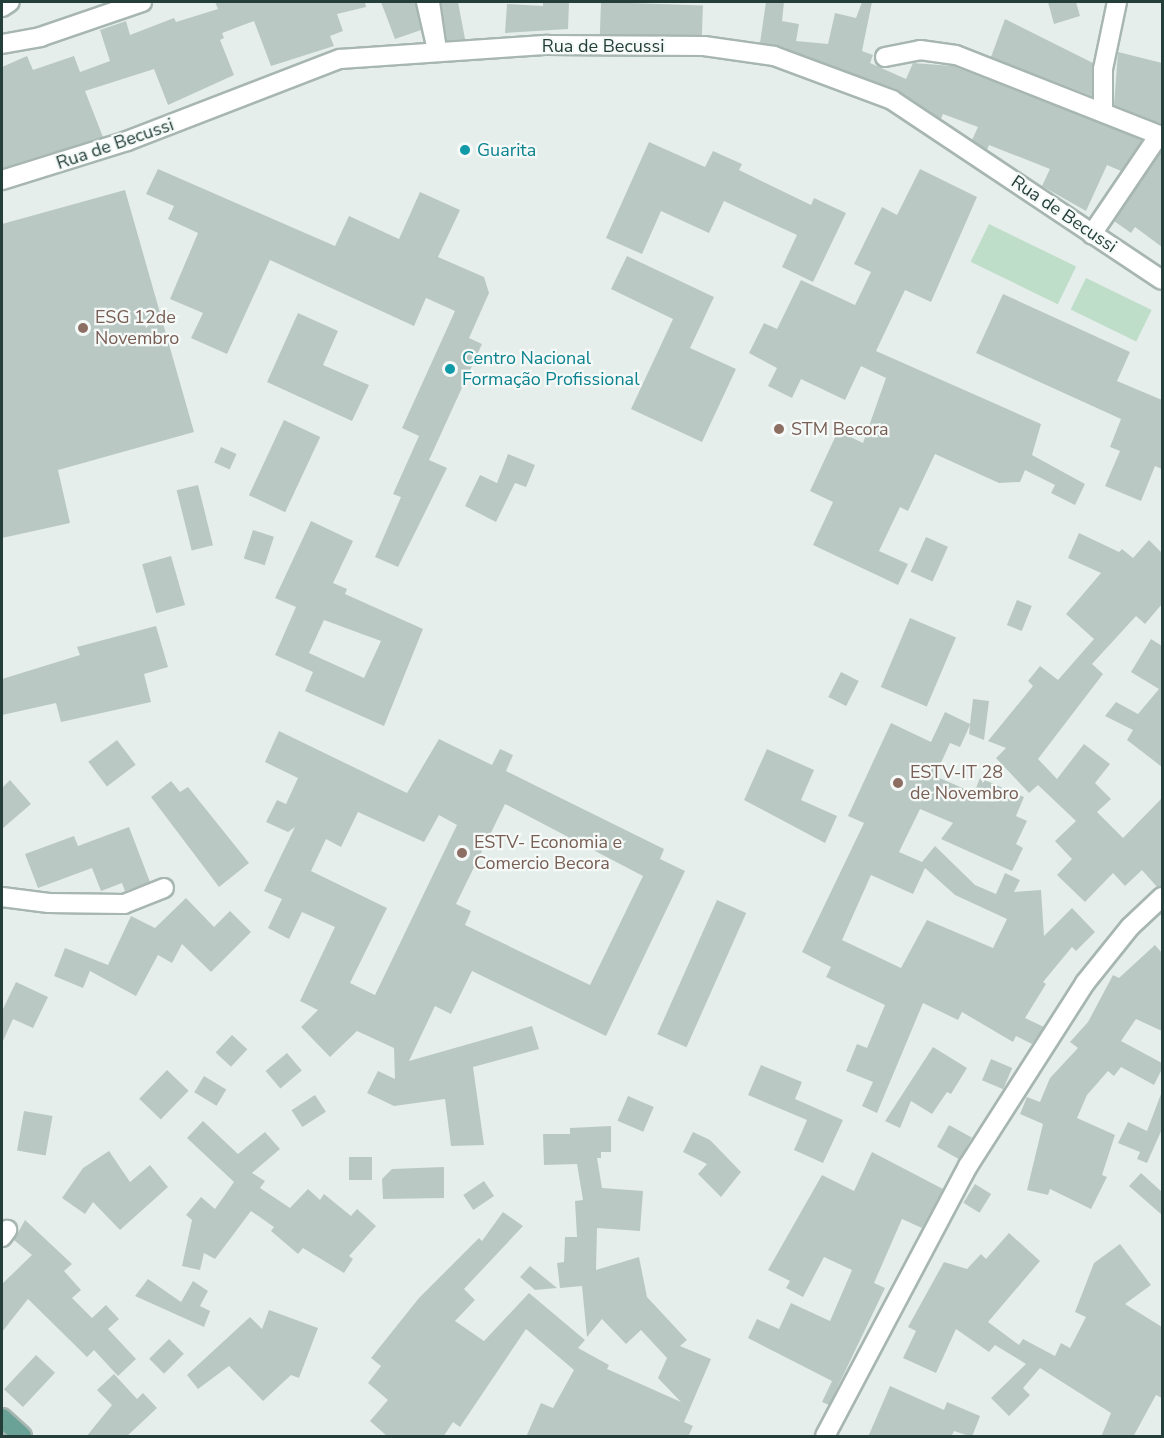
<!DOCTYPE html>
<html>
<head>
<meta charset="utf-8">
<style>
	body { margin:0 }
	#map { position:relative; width:1164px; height:1438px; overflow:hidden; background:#e5eeea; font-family:"Nunito Sans",sans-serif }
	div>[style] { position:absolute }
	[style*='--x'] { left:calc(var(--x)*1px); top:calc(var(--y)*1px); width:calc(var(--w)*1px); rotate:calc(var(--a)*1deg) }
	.green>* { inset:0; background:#bfdec9; transform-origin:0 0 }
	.building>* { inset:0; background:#bac8c3; transform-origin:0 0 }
	.roads { filter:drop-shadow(2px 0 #a7b6b1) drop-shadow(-2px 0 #a7b6b1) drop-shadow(0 2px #a7b6b1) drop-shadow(0 -2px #a7b6b1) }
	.street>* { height:18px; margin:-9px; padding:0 9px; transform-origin:9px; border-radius:9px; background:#fff }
	.secondary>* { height:18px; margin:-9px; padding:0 9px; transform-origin:9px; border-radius:9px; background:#fff }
	.primary>* { height:18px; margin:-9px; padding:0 9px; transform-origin:9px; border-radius:9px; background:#6ba297 }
	.dots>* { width:16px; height:16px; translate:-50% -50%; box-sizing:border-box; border:3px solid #f5faf8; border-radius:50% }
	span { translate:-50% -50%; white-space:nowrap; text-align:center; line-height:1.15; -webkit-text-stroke:4.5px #f5faf8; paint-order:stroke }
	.street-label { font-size:18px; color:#243f39 }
	.culture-label { font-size:18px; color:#0d838f }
	.left { translate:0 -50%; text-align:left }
	.education-label { font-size:18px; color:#785e54 }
	.frame { position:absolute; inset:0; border:3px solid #243f39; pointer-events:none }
</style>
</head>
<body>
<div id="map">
	<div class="green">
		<div style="left:989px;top:224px;width:97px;height:42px;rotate:26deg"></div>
		<div style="left:1086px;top:278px;width:73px;height:35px;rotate:26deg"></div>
	</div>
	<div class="building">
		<div style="clip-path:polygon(215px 2px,365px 2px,366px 7px,337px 14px,343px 31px,330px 36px,334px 46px,271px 66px,254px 21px,222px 33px,224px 38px,220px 40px,234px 75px,168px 105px,154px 69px,85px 91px,103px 137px,2px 168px,2px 67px,27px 56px,33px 70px,74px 56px,80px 72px,110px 61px,100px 30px,126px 21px,130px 35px,174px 18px,176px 22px,218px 9px)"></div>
		<div style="clip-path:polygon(381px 2px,415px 2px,421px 30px,395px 39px)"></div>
		<div style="clip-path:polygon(441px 2px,458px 2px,465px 39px,447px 41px)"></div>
		<div style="clip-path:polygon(543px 2px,569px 2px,568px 29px,505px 33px,507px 4px,543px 6px)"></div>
		<div style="left:601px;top:2px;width:102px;height:32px;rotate:2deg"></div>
		<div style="clip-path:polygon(766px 2px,784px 2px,782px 21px,799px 24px,796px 41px,828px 44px,835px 13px,856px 18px,862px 2px,872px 2px,862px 51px,873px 55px,870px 63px,906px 79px,913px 63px,953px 66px,1142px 140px,1121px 171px,1107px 165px,1086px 211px,1042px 186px,1050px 169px,989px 145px,987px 150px,972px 140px,978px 127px,943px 114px,941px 119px,896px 89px,760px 43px)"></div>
		<div style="clip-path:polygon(1048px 2px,1076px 2px,1080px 16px,1054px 24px)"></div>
		<div style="clip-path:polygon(1005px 19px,1093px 63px,1092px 96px,991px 57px)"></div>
		<div style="clip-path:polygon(1118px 52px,1162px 63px,1162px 124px,1114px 105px)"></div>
		<div style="clip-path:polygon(649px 142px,705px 167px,713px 151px,742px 164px,739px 170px,811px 205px,814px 198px,846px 213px,813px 282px,782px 267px,797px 235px,724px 201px,709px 233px,661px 211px,642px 254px,606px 238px)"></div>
		<div style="clip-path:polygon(1162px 150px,1162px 247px,1135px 227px,1131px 233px,1114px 221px)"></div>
		<div style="clip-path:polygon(158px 169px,335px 246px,349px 216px,399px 239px,420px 192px,460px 210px,438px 257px,484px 277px,489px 293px,469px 338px,482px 344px,429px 460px,447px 468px,398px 567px,375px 557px,401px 497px,393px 494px,419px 436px,402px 428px,455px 311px,426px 298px,414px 326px,270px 260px,227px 354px,191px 338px,203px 313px,170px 299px,198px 233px,168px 219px,174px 206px,146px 194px)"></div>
		<div style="clip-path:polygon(920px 169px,977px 197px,931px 302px,905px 290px,876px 351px,1041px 424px,1032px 455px,1085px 484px,1075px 505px,1051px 493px,1055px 485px,1025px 470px,1020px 482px,999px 483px,935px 454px,908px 511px,900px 507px,879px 551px,908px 564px,898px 585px,813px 545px,833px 502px,810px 491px,838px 431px,863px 443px,886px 378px,861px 366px,845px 400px,801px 379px,792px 398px,768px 386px,777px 368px,749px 353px,764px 323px,777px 329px,801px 280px,855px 305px,871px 272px,854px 264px,882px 207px,897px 215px)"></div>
		<div style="clip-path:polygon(125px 190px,194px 432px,58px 470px,70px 523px,2px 538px,2px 224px)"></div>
		<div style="clip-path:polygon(627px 256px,714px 297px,690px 348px,736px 369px,702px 442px,631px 409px,673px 319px,611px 289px)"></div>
		<div style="clip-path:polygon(1003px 294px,1130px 352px,1117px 381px,1162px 400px,1162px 469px,1155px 466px,1141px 501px,1105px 486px,1120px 451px,1110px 447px,1121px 419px,976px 353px)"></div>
		<div style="clip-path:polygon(298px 313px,338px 331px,323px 365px,369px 385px,352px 421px,267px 382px)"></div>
		<div style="left:284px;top:420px;width:40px;height:83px;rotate:25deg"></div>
		<div style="left:221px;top:447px;width:17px;height:17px;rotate:24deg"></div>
		<div style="clip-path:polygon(508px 454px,535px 465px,526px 487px,515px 483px,496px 522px,465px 506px,480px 475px,497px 483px)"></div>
		<div style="left:198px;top:485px;width:62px;height:22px;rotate:76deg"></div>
		<div style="clip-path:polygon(evenodd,311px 521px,353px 541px,333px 583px,347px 589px,345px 594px,423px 629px,384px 726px,305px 691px,313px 672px,275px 655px,296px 607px,275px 598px,311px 521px,324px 620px,381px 641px,364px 678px,309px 653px,324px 620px)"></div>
		<div style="left:253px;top:530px;width:22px;height:30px;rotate:18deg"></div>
		<div style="clip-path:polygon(1079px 533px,1119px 552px,1122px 549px,1133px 558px,1149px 540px,1162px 553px,1162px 604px,1145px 624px,1136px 616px,1092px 664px,1103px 674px,1038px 759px,1057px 779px,1084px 744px,1110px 764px,1095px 783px,1111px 799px,1097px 812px,1123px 838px,1162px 798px,1162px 886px,1157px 887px,1142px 870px,1125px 886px,1113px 873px,1085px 902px,1057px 875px,1072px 859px,1055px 841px,1076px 821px,1038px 785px,1029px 793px,996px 758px,1006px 748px,988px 741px,1033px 686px,1028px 681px,1040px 666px,1058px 680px,1094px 639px,1066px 614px,1101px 573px,1068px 558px)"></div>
		<div style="left:926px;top:537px;width:24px;height:38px;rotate:24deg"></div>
		<div style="left:171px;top:556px;width:51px;height:30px;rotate:74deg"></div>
		<div style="left:1017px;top:600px;width:16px;height:27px;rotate:22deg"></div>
		<div style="left:910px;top:618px;width:50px;height:75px;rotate:23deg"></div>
		<div style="clip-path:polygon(156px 626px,168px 667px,144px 674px,151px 702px,61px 722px,56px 703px,2px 715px,2px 679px,80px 655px,77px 647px)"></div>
		<div style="clip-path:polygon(1151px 639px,1162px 646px,1162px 767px,1127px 740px,1133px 730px,1105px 716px,1116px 702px,1138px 714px,1159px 689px,1131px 672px)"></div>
		<div style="left:841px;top:672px;width:20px;height:28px;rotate:27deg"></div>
		<div style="clip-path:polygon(evenodd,973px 699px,989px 701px,984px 740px,969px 734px,970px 725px,960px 747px,950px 743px,935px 776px,974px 793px,980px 778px,1024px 797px,1016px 816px,1027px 821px,1016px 844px,1023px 848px,1012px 871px,941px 839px,953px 823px,920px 809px,899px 852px,922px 862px,935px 846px,975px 885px,996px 894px,1005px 873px,1020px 880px,1014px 892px,1041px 890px,1044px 936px,1072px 908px,1095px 932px,1076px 951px,1072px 947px,1043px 982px,1046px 984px,1025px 1018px,1044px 1027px,1032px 1044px,1016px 1036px,1013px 1042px,962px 1012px,958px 1020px,923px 1003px,877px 1113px,862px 1106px,873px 1082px,846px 1071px,857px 1044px,867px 1048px,885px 1005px,826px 977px,831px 967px,802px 952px,864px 823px,848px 816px,891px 723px,931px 742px,945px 712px,970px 724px,973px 699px,925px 868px,955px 895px,1007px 919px,993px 948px,927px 920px,901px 968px,842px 940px,871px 875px,913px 894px,925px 868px)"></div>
		<div style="clip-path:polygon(evenodd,279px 731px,407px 793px,439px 739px,492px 765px,500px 749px,513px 755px,506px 771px,664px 849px,660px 859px,685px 871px,606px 1036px,472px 971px,451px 1014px,435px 1006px,409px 1061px,532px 1026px,539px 1049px,473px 1067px,484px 1145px,451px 1146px,445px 1099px,394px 1106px,367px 1093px,378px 1071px,395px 1079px,394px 1048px,357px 1031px,330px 1057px,301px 1027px,318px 1010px,300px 1001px,335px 927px,302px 912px,289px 939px,268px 928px,282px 899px,264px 891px,295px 827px,288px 832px,266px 822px,277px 800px,286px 804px,298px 778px,265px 762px,279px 731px,505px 804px,643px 876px,590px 985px,465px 925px,471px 911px,456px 904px,505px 804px,279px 731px,358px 812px,424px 842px,439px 815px,457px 825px,375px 995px,350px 983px,387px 908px,311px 871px,326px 839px,341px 847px,358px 812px)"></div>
		<div style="left:117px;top:740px;width:31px;height:36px;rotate:53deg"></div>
		<div style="clip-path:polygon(767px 749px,814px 770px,801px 800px,837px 816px,825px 843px,744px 800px)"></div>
		<div style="clip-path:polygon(10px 780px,31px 804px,2px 829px,2px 788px)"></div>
		<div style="clip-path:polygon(171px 781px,180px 792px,188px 787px,249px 863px,219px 887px,151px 797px)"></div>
		<div style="clip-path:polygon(129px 827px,150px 882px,125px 891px,122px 883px,101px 891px,92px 868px,38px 888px,25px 854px,74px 836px,78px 846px)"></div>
		<div style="clip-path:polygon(186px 898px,214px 927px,230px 911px,251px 932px,211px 972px,182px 944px,172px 963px,158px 955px,136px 996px,90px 971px,83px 988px,54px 976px,65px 948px,108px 965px,131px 916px,155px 928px)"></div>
		<div style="left:717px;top:900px;width:32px;height:147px;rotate:24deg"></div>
		<div style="clip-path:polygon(1155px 945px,1162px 953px,1162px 1031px,1136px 1019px,1121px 1041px,1162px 1063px,1162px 1069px,1154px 1085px,1121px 1067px,1114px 1076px,1108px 1071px,1087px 1095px,1077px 1118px,1115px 1135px,1102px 1175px,1107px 1177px,1091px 1209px,1050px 1189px,1048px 1195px,1027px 1190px,1043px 1124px,1020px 1114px,1027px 1097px,1040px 1102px,1050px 1078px,1078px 1048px,1070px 1042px,1088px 1022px,1113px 975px,1119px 978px)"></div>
		<div style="clip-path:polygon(16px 982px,48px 997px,33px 1028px,13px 1019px,2px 1043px,2px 1011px)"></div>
		<div style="left:232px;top:1035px;width:21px;height:24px;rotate:43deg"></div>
		<div style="clip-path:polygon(933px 1047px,967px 1068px,951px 1094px,947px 1092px,932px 1114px,911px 1101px,900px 1128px,885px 1121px)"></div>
		<div style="left:287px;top:1053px;width:23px;height:28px;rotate:50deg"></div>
		<div style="left:991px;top:1059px;width:23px;height:23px;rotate:23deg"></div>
		<div style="clip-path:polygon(761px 1065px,802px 1082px,795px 1099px,843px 1120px,823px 1163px,794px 1150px,807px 1120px,748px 1095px)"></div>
		<div style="left:167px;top:1070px;width:30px;height:40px;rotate:44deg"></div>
		<div style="left:204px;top:1076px;width:26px;height:19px;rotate:31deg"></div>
		<div style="clip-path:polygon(1161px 1094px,1162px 1129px,1147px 1163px,1137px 1159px,1140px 1152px,1118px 1143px,1128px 1122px,1147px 1131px)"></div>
		<div style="left:315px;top:1095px;width:20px;height:28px;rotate:57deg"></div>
		<div style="left:628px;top:1096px;width:28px;height:27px;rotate:23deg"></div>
		<div style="left:24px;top:1111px;width:29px;height:40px;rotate:10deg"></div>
		<div style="clip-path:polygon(203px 1121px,238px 1154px,265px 1132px,280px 1149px,252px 1173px,265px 1181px,260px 1188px,290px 1208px,308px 1189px,320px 1200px,324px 1194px,351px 1216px,357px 1209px,376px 1226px,349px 1256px,353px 1259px,344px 1273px,303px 1248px,298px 1254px,271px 1231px,274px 1227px,251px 1211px,215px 1259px,204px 1253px,200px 1270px,182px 1266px,192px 1220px,186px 1215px,201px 1197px,215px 1209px,234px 1182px,187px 1138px)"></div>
		<div style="left:949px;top:1125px;width:26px;height:25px;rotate:29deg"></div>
		<div style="clip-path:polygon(611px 1126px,611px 1152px,601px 1152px,601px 1158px,597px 1158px,602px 1188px,643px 1191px,640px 1231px,597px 1228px,596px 1270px,639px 1257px,647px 1297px,687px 1340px,680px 1346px,711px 1359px,684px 1422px,693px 1426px,688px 1437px,526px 1437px,541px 1403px,553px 1408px,574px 1370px,526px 1329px,460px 1427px,453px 1422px,443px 1437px,388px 1437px,370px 1421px,388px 1400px,368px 1383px,381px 1366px,371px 1358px,419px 1298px,479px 1238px,482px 1241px,503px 1212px,523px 1226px,464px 1289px,475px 1300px,455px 1321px,484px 1341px,529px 1293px,585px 1340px,578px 1348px,609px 1365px,607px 1369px,681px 1402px,658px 1378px,667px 1358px,641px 1330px,626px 1344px,602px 1319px,587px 1337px,582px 1286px,560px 1288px,557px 1263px,564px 1262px,565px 1237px,577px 1237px,575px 1201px,583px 1200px,577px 1164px,544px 1165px,543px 1134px,570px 1134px,570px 1128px)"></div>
		<div style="clip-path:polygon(693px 1132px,710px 1140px,741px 1172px,721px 1197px,698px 1174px,707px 1164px,683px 1152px)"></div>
		<div style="clip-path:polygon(109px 1151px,130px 1182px,150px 1165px,168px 1187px,120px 1230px,93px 1202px,85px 1214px,62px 1198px,83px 1168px)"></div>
		<div style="clip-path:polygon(872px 1152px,943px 1189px,922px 1228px,902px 1219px,874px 1283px,885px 1288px,829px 1405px,822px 1402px,832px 1381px,748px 1338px,757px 1319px,779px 1329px,791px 1303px,830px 1321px,852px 1270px,824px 1257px,803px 1297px,786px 1288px,790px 1281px,768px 1270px,822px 1175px,854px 1191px)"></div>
		<div style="left:349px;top:1157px;width:23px;height:23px"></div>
		<div style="clip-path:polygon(444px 1167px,444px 1198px,383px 1199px,382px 1179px,392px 1169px)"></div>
		<div style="clip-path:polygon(1141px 1173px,1162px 1192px,1162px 1215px,1129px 1186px)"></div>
		<div style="left:484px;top:1181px;width:18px;height:25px;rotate:56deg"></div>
		<div style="left:975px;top:1184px;width:19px;height:22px;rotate:32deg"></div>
		<div style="clip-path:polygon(25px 1220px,72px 1264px,64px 1271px,81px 1290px,72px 1298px,92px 1318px,106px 1305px,119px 1319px,108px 1329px,136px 1359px,118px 1376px,94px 1350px,87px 1357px,28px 1299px,2px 1332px,2px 1284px,32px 1255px,14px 1240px)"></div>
		<div style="clip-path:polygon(1009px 1233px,1040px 1261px,988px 1322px,1019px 1345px,1023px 1339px,1055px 1356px,1061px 1343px,1070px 1348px,1086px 1317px,1075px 1312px,1094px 1263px,1120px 1244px,1151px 1285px,1125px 1304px,1162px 1327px,1162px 1398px,1156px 1395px,1133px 1437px,1101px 1437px,1111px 1413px,1040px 1368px,1023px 1388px,1030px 1395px,1009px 1416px,991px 1398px,1026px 1364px,995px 1345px,989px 1352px,956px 1329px,936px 1373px,903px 1358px,916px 1331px,908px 1327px,944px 1262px,967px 1269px,981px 1254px,986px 1259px)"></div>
		<div style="clip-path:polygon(530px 1266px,557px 1288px,535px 1290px,520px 1277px)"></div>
		<div style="clip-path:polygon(148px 1279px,181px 1302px,193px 1281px,208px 1291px,200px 1306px,210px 1311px,204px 1327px,135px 1296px)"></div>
		<div style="clip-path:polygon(269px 1310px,318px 1328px,299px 1378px,291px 1375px,263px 1401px,229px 1366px,198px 1389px,187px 1375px,250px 1317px,262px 1329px)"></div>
		<div style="left:169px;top:1339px;width:21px;height:28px;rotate:45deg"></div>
		<div style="left:36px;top:1355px;width:26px;height:47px;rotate:43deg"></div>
		<div style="clip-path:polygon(114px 1374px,137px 1399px,143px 1393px,157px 1408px,126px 1437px,86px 1437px,112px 1405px,97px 1390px)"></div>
		<div style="clip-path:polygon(890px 1386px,944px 1410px,947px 1402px,980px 1416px,972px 1437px,954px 1431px,951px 1437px,868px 1437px)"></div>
	</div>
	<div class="roads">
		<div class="street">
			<div style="--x:426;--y:2;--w:49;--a:77.1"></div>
			<div style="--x:437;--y:50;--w:49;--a:-98.3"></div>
			<div style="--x:2;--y:7;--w:9;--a:-32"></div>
			<div style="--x:2;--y:44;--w:39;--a:-10"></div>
			<div style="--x:40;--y:37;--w:108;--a:-18.9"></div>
			<div style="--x:885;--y:57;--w:36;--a:-11"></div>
			<div style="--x:920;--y:50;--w:36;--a:8"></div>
			<div style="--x:956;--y:55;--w:218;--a:21.5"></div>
			<div style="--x:1159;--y:135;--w:120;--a:124.1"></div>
			<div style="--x:1103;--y:111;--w:42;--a:-90"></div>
			<div style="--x:1103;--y:69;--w:68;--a:-78.2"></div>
			<div style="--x:2;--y:897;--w:47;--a:7.3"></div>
			<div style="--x:49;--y:903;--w:75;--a:0.8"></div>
			<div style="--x:124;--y:904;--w:43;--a:-21.8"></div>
			<div style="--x:2;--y:1237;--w:9;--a:-54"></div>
			<div style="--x:825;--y:1436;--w:306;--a:-62.1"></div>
			<div style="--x:968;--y:1166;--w:217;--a:-57.4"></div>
			<div style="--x:1085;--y:983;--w:72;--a:-51.2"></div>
			<div style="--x:1130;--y:927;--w:44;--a:-43.2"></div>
		</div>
		<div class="secondary">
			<div style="--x:2;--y:180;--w:131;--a:-17.3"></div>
			<div style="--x:127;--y:141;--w:228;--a:-21.1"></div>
			<div style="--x:340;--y:59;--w:208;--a:-3.9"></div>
			<div style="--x:548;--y:45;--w:156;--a:0.4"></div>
			<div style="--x:704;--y:46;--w:71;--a:8.1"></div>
			<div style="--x:774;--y:56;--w:126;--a:20.4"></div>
			<div style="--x:892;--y:100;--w:324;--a:33.7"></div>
		</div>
		<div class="primary">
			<div style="--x:2;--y:1418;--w:27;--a:42"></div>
		</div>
	</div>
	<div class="dots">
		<div style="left:465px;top:150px;background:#0f9aa8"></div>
		<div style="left:83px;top:328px;background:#8d6e63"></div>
		<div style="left:450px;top:369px;background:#0f9aa8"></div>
		<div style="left:779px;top:429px;background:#8d6e63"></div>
		<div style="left:898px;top:783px;background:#8d6e63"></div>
		<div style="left:462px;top:853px;background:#8d6e63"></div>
	</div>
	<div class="street-label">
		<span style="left:603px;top:46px">Rua de Becussi</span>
		<span style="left:115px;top:144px;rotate:-19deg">Rua de Becussi</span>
		<span style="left:1064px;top:214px;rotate:34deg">Rua de Becussi</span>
	</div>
	<div class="culture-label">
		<span class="left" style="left:477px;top:150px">Guarita</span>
		<span class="left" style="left:462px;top:369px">Centro Nacional<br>Formação Profissional</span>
	</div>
	<div class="education-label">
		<span class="left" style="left:95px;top:328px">ESG 12de<br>Novembro</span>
		<span class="left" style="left:791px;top:429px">STM Becora</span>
		<span class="left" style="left:910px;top:783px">ESTV-IT 28<br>de Novembro</span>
		<span class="left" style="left:474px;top:853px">ESTV- Economia e<br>Comercio Becora</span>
	</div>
	<div class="frame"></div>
</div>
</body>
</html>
